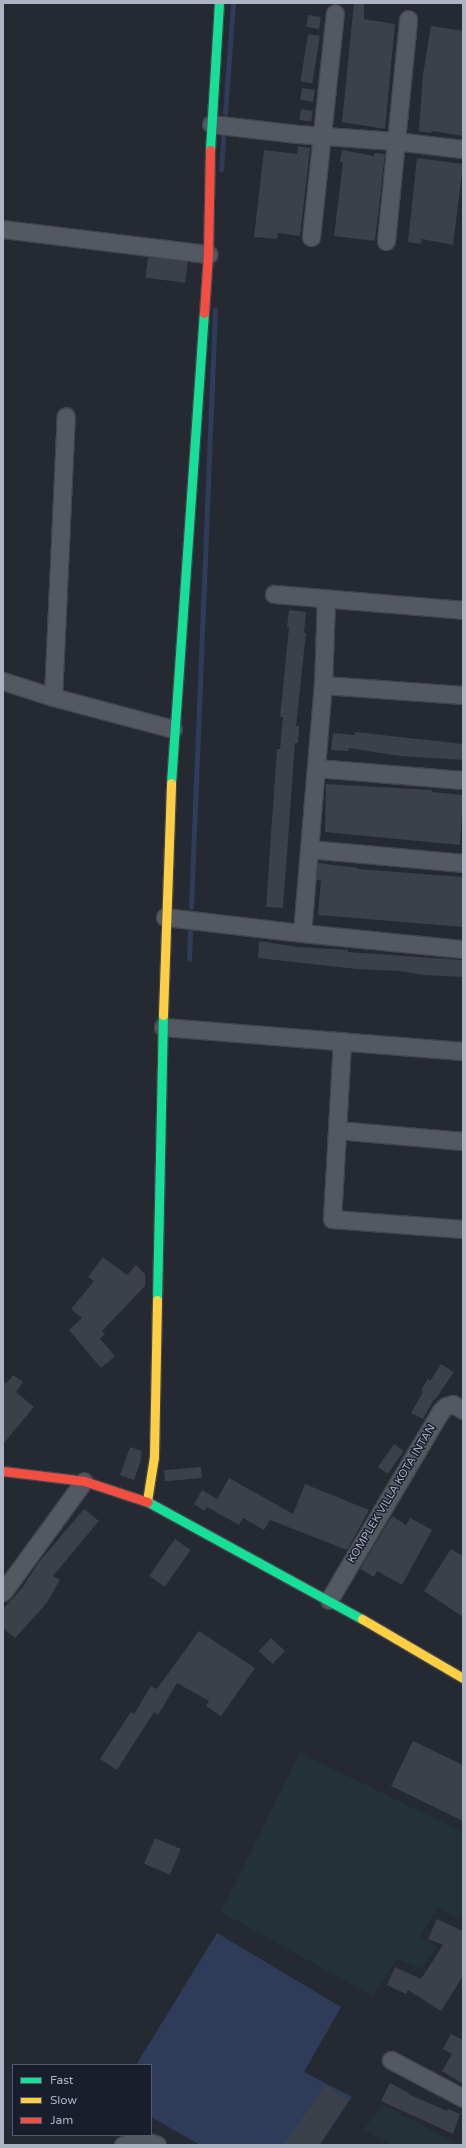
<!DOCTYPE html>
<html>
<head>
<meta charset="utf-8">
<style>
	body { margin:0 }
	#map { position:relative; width:466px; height:2148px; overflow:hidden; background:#252931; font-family:"Varela Round",sans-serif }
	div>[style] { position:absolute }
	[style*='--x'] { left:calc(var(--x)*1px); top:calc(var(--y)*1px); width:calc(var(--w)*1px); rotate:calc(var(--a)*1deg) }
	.green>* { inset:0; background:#223237 }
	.water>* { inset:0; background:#2f3c59 }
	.stream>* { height:4.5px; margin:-2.25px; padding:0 2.25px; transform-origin:2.25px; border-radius:2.25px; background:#2f3c59 }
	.building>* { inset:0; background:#3c4049; transform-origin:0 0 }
	.roads { filter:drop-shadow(1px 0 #42454c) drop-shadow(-1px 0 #42454c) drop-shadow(0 1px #42454c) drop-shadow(0 -1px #42454c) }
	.street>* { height:17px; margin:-8.5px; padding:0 8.5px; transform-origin:8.5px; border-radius:8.5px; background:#545860 }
	.fast>* { height:9px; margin:-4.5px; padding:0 4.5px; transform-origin:4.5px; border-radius:4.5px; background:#16e098 }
	.slow>* { height:9px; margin:-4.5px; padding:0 4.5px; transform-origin:4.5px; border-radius:4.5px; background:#ffcf43 }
	.jam>* { height:9px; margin:-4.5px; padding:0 4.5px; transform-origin:4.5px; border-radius:4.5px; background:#f24e42 }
	span { translate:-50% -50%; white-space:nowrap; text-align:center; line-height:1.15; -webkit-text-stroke:3px #181e2c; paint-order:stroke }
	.street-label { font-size:11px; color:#acb3c5 }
	.frame { position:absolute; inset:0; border:4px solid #acb3c5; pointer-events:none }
	.legend { position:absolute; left:12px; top:2064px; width:140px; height:72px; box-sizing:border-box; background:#181e2c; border:1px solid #535a69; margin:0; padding:5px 7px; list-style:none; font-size:12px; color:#acb3c5 }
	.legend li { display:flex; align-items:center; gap:8px; height:20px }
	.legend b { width:20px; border:1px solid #535a69 }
</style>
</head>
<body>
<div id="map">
	<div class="green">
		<div style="clip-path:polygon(300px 1753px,463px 1832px,463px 1912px,460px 1919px,437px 1908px,420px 1937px,437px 1947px,421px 1969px,397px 1959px,372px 1996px,221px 1912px)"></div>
		<div style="clip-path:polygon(383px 2105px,460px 2145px,393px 2145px,363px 2130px)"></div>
	</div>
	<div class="water">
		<div style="clip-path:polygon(217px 1933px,341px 2007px,304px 2072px,352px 2097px,320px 2145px,200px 2145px,151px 2117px,151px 2065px,136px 2065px)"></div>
	</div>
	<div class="stream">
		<div style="--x:225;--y:113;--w:110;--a:-85.8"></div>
		<div style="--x:221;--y:170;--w:32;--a:-86"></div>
		<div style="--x:191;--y:907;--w:597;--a:-87.7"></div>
		<div style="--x:189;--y:959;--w:27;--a:-88"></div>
	</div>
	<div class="building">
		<div style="clip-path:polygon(354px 3px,364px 3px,364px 19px,395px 24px,385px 129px,342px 122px)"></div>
		<div style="left:308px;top:15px;width:13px;height:12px;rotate:9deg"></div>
		<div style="clip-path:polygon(431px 26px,463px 31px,463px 136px,432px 131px,431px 133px,419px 131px,423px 74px)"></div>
		<div style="left:308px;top:34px;width:12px;height:48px;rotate:9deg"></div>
		<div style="left:302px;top:88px;width:13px;height:12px;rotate:9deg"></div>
		<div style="left:301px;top:109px;width:12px;height:11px;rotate:9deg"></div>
		<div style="clip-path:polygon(298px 146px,310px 148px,300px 236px,278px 233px,277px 239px,254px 237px,264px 150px,297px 154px)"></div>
		<div style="clip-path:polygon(342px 150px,374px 156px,375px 153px,385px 154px,375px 241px,334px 236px,343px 162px,340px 162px)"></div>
		<div style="clip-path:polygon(417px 158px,463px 164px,453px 245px,422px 239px,421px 244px,408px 242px)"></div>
		<div style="left:148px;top:257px;width:40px;height:21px;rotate:7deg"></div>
		<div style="clip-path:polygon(289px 610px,306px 612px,304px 633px,306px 633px,296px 726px,299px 726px,298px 743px,295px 743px,283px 908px,266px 907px,277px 749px,280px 749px,283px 717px,280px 717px,289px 627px,287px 627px)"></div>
		<div style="clip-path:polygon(355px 732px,463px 744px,463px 760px,400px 756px,349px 748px,348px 751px,331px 750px,333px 733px,355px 735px)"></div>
		<div style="clip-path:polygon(326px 784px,432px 790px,432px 792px,463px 795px,460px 845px,325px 832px)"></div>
		<div style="clip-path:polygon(318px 863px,358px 868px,358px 869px,463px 877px,463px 927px,318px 915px,321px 880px,317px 880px)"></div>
		<div style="clip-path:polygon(259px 941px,298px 947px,348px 950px,348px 952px,463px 960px,463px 977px,424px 975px,399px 971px,356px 969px,258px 958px)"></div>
		<div style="clip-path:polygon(103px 1257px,127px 1275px,136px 1265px,145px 1274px,145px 1286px,102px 1331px,105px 1334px,100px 1339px,115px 1356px,101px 1368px,69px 1330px,82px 1318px,71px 1309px,94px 1281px,88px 1277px)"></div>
		<div style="clip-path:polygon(441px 1364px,454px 1372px,435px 1400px,434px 1399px,423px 1419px,411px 1413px,423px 1392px,421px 1390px,428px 1379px,430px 1381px)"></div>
		<div style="clip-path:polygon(13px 1375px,23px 1382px,16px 1392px,34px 1407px,3px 1444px,3px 1381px,6px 1384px)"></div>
		<div style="left:394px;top:1444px;width:12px;height:28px;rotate:35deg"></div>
		<div style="clip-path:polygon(130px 1447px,142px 1451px,140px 1463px,134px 1480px,120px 1475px)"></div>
		<div style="left:201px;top:1467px;width:11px;height:37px;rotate:85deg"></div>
		<div style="clip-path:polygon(229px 1478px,293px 1514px,305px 1484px,369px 1510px,347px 1550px,270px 1520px,264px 1530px,243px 1518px,239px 1525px,207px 1507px,204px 1511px,194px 1504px,202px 1490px,217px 1499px)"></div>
		<div style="clip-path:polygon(84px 1509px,99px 1521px,53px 1576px,60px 1580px,46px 1604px,15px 1638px,3px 1628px,3px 1609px,22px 1588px,39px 1562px)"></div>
		<div style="clip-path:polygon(392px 1516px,406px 1525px,410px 1518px,432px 1530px,402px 1585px,377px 1571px,374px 1577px,360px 1569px)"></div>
		<div style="left:175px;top:1539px;width:19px;height:45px;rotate:35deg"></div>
		<div style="clip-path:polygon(451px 1549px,463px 1556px,463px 1617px,424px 1591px)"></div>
		<div style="clip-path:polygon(199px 1631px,255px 1668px,221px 1716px,206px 1706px,209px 1701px,177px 1683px,158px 1715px,154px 1712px,117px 1770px,100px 1759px,131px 1712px,134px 1714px,151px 1686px,157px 1689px)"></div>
		<div style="left:271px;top:1638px;width:19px;height:18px;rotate:43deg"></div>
		<div style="clip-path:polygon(413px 1741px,463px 1765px,463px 1821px,391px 1786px)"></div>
		<div style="left:155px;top:1838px;width:28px;height:28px;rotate:23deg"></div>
		<div style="clip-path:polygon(437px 1919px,463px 1931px,463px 1976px,441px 2011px,408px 1990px,406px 1994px,387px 1985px,395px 1967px,421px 1979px,443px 1945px,428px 1939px)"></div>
		<div style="clip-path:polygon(451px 2034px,461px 2039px,463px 2037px,463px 2084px,442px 2071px,452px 2054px,443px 2049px)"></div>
		<div style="clip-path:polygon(390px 2083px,409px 2093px,408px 2094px,447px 2111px,448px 2109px,460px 2114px,453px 2134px,381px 2101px)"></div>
		<div style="clip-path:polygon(325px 2085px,348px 2101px,319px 2145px,284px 2145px)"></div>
	</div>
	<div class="roads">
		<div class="street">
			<div style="--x:211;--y:124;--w:87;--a:6.6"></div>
			<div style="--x:297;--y:134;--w:98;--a:4.1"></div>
			<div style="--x:395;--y:141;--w:68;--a:6.7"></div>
			<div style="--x:3;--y:229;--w:207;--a:7"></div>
			<div style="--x:311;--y:237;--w:225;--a:-83.9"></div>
			<div style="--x:386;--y:241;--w:223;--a:-84.3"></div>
			<div style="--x:274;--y:594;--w:190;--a:4.8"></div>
			<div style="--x:3;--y:681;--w:52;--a:17.7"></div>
			<div style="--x:53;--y:697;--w:124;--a:14.9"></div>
			<div style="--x:323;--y:685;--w:140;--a:4.1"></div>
			<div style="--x:53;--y:697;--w:281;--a:-87.4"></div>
			<div style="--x:316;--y:768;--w:147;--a:4.7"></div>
			<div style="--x:309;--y:849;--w:155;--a:5.2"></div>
			<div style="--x:165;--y:917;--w:138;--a:6.7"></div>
			<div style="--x:302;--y:933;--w:162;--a:5.7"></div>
			<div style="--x:302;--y:933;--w:249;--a:-85.2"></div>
			<div style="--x:323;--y:685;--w:86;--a:-88"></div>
			<div style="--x:163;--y:1027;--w:301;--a:4.6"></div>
			<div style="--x:342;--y:1041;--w:178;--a:93.2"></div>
			<div style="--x:332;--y:1219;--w:131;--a:4.4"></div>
			<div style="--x:337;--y:1130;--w:126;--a:5"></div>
			<div style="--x:3;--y:1592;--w:137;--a:-53.9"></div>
			<div style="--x:329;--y:1600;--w:218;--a:-59.4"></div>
			<div style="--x:440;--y:1412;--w:8;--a:-45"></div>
			<div style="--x:446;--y:1406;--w:7;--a:-16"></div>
			<div style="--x:453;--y:1404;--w:12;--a:31"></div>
			<div style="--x:391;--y:2060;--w:81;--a:27.8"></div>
			<div style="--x:123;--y:2145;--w:18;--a:-19"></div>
			<div style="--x:140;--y:2139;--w:18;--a:19"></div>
		</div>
		<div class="fast">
			<div style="--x:210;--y:150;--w:147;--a:-86.5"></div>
			<div style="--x:171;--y:783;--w:471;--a:-86"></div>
			<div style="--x:157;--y:1300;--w:285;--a:-88.8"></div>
			<div style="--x:148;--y:1502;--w:244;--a:28.7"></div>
		</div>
		<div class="slow">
			<div style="--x:163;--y:1015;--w:232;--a:-88"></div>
			<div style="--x:147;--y:1501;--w:45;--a:-81"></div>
			<div style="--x:154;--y:1457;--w:157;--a:-88.9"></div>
			<div style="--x:362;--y:1619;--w:117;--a:30.3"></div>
		</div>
		<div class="jam">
			<div style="--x:204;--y:313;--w:59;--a:-86.1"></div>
			<div style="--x:208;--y:254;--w:104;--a:-88.9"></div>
			<div style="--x:3;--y:1471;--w:82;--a:7"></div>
			<div style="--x:84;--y:1481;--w:67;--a:18.2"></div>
		</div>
	</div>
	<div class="street-label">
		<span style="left:392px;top:1494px;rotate:-59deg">KOMPLEK VILLA KOTA INTAN</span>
	</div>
	<div class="frame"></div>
	<ul class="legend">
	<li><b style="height:5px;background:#16e098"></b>Fast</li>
	<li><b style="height:5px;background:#ffcf43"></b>Slow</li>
	<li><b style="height:5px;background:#f24e42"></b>Jam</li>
	</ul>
</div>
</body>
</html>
